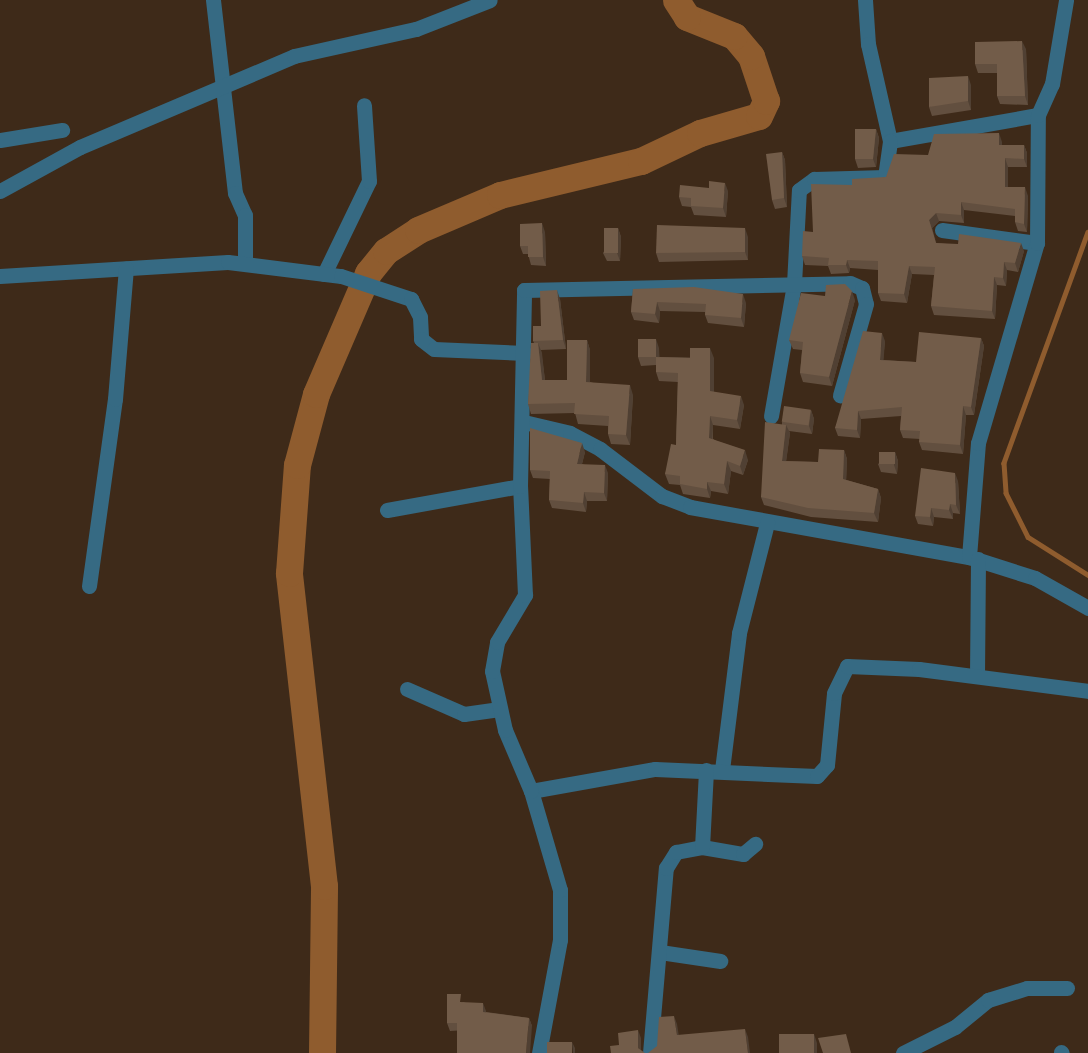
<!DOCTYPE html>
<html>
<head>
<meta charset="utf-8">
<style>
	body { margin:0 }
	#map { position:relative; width:1088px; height:1053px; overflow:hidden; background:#3e2a19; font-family:Montserrat,sans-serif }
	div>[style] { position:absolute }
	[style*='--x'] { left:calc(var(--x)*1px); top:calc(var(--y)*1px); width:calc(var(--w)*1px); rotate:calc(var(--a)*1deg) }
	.stream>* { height:4.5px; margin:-2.25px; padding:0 2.25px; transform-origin:2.25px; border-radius:2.25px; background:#8f5c2e }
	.river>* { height:27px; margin:-13.5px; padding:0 13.5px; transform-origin:13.5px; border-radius:13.5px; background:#8f5c2e }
	.street>* { height:15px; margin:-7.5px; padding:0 7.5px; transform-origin:7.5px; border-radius:7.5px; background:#366a83 }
	.wall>* { inset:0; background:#624f3f }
	.shaded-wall>* { inset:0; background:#504033 }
	.building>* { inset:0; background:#725c49; transform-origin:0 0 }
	span { translate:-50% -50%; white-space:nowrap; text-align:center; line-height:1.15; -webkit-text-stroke:5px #3e2a19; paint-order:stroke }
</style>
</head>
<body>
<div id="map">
	<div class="stream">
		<div style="--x:1088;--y:232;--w:246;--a:110"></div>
		<div style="--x:1004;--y:463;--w:30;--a:86"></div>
		<div style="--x:1006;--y:493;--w:49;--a:63.4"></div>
		<div style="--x:1028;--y:537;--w:71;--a:32.3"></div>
	</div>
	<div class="river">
		<div style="--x:322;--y:1053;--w:167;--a:-89.3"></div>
		<div style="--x:324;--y:886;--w:315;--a:-96.4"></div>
		<div style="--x:289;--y:573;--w:108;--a:-85.8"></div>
		<div style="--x:297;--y:465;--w:73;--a:-75"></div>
		<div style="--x:316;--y:394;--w:132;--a:-66.7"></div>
		<div style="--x:368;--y:273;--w:28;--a:-51"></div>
		<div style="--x:386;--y:251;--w:38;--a:-33"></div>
		<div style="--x:418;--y:230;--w:89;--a:-23.1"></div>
		<div style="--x:500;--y:195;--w:145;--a:-13.6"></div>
		<div style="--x:641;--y:161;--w:65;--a:-25.4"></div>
		<div style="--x:700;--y:133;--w:61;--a:-16.1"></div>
		<div style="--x:759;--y:116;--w:17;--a:-65"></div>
		<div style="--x:766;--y:101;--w:47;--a:-108.4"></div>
		<div style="--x:751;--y:56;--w:26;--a:-130"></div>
		<div style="--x:734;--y:36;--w:51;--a:-158"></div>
		<div style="--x:687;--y:17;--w:20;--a:-123"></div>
	</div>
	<div class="street">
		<div style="--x:213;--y:0;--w:194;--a:83.5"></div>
		<div style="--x:235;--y:193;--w:24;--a:66"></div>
		<div style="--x:245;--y:215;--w:48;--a:90"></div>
		<div style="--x:865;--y:0;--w:44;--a:86.1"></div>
		<div style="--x:868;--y:44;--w:99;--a:77.2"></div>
		<div style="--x:890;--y:141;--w:150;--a:-10"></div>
		<div style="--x:0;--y:140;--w:63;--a:-9.2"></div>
		<div style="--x:0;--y:191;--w:91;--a:-28.8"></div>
		<div style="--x:80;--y:147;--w:233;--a:-23"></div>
		<div style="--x:294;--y:56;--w:125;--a:-12.5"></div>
		<div style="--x:416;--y:29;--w:79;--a:-21.4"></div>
		<div style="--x:942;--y:230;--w:96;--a:7.8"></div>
		<div style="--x:324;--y:274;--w:103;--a:-64.2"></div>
		<div style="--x:369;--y:181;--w:76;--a:-93.8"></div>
		<div style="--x:0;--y:276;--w:228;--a:-3.5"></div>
		<div style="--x:228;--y:262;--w:114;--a:7.1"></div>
		<div style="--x:341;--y:276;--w:74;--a:18.2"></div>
		<div style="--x:411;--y:299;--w:20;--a:63"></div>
		<div style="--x:420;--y:317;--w:22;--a:87"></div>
		<div style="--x:421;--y:339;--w:16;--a:38"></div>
		<div style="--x:434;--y:349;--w:91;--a:2.5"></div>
		<div style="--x:771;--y:416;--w:134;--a:-80.1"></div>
		<div style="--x:794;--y:284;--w:94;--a:-87"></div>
		<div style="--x:799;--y:190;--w:19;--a:-36"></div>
		<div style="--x:814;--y:179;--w:71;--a:-1.6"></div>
		<div style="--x:885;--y:177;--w:36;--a:-82"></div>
		<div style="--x:524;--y:422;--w:47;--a:13.4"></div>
		<div style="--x:570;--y:433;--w:34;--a:28"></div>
		<div style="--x:600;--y:449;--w:78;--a:37.2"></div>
		<div style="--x:662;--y:496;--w:30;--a:21"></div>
		<div style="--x:690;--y:507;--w:283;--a:10.2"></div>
		<div style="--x:969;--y:557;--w:69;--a:17.7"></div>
		<div style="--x:1035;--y:578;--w:61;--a:29.5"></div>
		<div style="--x:387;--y:510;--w:135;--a:-10.2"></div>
		<div style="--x:969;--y:557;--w:114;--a:-85.5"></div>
		<div style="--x:978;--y:443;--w:209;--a:-73.6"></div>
		<div style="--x:1037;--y:243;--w:128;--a:-89.6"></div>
		<div style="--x:1038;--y:115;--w:34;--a:-66"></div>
		<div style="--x:1052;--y:84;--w:85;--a:-80.5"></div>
		<div style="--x:89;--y:586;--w:189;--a:-82.1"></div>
		<div style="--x:115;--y:399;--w:131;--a:-85.2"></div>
		<div style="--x:977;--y:675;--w:116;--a:-89.5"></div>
		<div style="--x:407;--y:689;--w:62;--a:23.7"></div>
		<div style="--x:464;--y:714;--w:34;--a:-8"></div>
		<div style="--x:722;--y:770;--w:138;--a:-82.9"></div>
		<div style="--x:739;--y:633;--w:114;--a:-75.7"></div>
		<div style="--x:531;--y:791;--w:126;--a:-10.1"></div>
		<div style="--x:655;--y:769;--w:162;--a:2.5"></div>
		<div style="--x:817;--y:776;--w:15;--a:-48"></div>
		<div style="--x:827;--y:765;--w:72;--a:-84.4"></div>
		<div style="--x:834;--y:693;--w:30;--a:-64"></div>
		<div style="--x:847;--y:666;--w:72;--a:2.4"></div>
		<div style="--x:919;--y:669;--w:170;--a:7.4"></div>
		<div style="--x:702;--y:847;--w:42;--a:9.7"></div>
		<div style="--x:743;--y:854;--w:16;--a:-40"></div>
		<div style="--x:660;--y:952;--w:61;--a:8.5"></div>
		<div style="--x:1061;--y:1052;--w:1;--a:45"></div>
		<div style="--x:539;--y:1053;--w:115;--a:-79.5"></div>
		<div style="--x:560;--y:940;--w:50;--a:-90"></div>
		<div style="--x:560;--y:890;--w:103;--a:-106.3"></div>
		<div style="--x:531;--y:791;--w:66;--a:-113.1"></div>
		<div style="--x:505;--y:730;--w:60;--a:-102.4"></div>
		<div style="--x:492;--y:671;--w:29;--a:-80"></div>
		<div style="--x:497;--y:642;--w:55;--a:-59.2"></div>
		<div style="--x:525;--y:595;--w:109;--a:-92.6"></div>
		<div style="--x:520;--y:486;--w:196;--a:-88.8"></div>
		<div style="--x:524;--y:290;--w:326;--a:-1.2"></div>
		<div style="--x:850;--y:283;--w:13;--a:23"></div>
		<div style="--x:862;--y:288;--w:16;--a:76"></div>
		<div style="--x:866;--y:304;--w:95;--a:105.9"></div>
		<div style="--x:650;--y:1053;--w:186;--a:-85.1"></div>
		<div style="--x:666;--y:868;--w:19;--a:-58"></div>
		<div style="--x:676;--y:852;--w:26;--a:-11"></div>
		<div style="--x:702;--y:847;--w:77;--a:-87"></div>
		<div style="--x:903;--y:1053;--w:58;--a:-26.6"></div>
		<div style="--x:955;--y:1027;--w:43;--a:-39.3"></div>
		<div style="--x:988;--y:1000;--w:41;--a:-17.1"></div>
		<div style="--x:1027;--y:988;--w:40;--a:0"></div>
	</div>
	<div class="wall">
		<div style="clip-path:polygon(1026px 49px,1028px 105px,1000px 104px,997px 96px,997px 73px,978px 73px,975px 64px)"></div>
		<div style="clip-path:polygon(971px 85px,971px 110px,932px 116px,929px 107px)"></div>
		<div style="clip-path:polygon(876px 129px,879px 138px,876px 167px,858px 168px,855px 159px)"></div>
		<div style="clip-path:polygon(1002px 142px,1002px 145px,1024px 145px,1027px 153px,1027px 167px,1008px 167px,1008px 187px,1028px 196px,1027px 232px,1018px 231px,1015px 222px,1015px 216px,964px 210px,964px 223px,939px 221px,932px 228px,936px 243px,1024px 251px,1018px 272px,1007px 270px,1006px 286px,997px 285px,995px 319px,934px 315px,931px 306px,934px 275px,912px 274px,907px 303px,881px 301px,878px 293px,878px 270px,850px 268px,849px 273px,831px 274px,828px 266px,805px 265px,802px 256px,813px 232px,852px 185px,886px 177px,928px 155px)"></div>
		<div style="clip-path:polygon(782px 152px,785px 160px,787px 207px,775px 209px,772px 200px)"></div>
		<div style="clip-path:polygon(728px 191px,726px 217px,694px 215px,691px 207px,682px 206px,679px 197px)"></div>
		<div style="clip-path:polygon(618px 228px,621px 237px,620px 261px,607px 261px,603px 253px)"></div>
		<div style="clip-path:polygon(545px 232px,546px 266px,531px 265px,528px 254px,523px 254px,520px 246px)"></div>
		<div style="clip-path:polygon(748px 237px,748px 260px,659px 262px,656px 253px)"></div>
		<div style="clip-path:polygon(633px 289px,746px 303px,744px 327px,708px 323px,705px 315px,705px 312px,660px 311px,659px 323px,634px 320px,631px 312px)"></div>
		<div style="clip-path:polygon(560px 299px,566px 349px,541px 350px,545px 380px,567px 380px,587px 340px,590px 350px,590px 382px,633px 395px,630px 445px,611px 444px,608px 434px,608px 426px,578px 424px,575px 413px,531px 414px,528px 404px,534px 343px,533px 341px,541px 326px)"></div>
		<div style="clip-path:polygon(855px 300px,832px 386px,803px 382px,800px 373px,802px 350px,793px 349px,789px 340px)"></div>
		<div style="clip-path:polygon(981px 338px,984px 346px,974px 415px,966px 415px,963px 454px,922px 450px,919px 442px,920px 439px,903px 438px,900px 430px,901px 416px,861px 419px,860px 438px,838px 436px,835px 428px,885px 341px,883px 360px,916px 362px)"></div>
		<div style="clip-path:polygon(659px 348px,659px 357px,714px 358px,714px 392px,744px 405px,740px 429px,713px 425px,713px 439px,748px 460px,743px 475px,731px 471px,728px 494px,711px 491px,710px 498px,683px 494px,680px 485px,669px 484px,665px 474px,676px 445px,678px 382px,659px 381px,656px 372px,656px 365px,641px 366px,638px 357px)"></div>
		<div style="clip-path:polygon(811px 410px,814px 419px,812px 434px,789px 431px,790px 433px,786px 461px,818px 462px,844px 450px,847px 459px,846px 480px,878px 489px,881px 498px,878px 522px,811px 517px,764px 505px,761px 497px,782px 424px,782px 422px)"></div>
		<div style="clip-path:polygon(585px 452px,582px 464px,608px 473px,607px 501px,587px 501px,586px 512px,552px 508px,549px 500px,550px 479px,533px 478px,530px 470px)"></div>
		<div style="clip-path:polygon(895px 452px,898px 461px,897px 474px,881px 472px,878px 464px)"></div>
		<div style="clip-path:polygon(958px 481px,960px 514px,953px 513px,953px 519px,934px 517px,933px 526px,918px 524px,915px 516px)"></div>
		<div style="clip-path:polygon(463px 1002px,486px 1011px,486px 1012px,529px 1018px,532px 1026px,450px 1031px,447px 1023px)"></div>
	</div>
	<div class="shaded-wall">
		<div style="clip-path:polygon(1022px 41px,1026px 49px,1028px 105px,1025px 96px)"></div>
		<div style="clip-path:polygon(968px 76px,971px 85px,971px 110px,968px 101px)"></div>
		<div style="clip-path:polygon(876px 129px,879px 138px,876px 167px,873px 159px)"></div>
		<div style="clip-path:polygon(999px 133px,1002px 142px,1002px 153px,999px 145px)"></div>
		<div style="clip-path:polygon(1024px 145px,1027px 153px,1027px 167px,1024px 159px)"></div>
		<div style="clip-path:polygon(782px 152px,785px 160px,787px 207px,784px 198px)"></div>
		<div style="clip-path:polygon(1005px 158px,1008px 167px,1008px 195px,1005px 187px)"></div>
		<div style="clip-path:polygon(725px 183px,728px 191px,726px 217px,723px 208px)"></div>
		<div style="clip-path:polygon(1025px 187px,1028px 196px,1027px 232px,1024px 224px)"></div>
		<div style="clip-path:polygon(961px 202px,964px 210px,964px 223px,961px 215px)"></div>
		<div style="clip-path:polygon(936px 213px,939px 221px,932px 228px,939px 251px,929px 220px)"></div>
		<div style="clip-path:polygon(542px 223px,545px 232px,546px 266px,543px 257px)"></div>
		<div style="clip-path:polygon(618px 228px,621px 237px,620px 261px,617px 253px)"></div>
		<div style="clip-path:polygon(745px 228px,748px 237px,748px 260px,745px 252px)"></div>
		<div style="clip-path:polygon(1021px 243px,1024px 251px,1018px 272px,1015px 263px)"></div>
		<div style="clip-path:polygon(847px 260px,850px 268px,849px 273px,846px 265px)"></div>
		<div style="clip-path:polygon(1004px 262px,1007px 270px,1006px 286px,1003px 278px)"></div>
		<div style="clip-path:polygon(909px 266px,912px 274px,907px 303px,904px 294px)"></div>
		<div style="clip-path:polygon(994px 277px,997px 285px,995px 319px,992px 311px)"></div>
		<div style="clip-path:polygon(557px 290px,560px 299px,566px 349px,563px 340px)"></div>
		<div style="clip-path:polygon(852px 291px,855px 300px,832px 386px,829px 377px)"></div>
		<div style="clip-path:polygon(743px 294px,746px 303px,744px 327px,741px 318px)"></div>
		<div style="clip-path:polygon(657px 302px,660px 311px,659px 323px,655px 314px)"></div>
		<div style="clip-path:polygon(882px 333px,885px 341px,883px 368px,880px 360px)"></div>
		<div style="clip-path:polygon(981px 338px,984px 346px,974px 415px,971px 407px)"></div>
		<div style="clip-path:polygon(656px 339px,659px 348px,660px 365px,656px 357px)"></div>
		<div style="clip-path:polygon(587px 340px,590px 350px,590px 392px,586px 382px)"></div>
		<div style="clip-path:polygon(538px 343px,542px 353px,546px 390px,542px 380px)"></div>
		<div style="clip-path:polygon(710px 348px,714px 358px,714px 400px,710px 391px)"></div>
		<div style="clip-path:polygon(630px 385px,633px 395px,630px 445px,626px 435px)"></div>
		<div style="clip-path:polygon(741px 396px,744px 405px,740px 429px,737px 420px)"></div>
		<div style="clip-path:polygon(963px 406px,966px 415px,963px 454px,960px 445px)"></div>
		<div style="clip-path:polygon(811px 410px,814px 419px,812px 434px,809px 426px)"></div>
		<div style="clip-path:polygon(858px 411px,861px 419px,860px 438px,857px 430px)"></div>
		<div style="clip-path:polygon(710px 416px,713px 425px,712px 447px,709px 438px)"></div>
		<div style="clip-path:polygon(786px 425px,790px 433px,785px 470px,782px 461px)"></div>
		<div style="clip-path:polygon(582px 443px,585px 452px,580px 472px,577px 464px)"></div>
		<div style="clip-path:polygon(745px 450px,748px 460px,743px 475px,740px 466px)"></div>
		<div style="clip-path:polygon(844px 450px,847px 459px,846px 488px,843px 479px)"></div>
		<div style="clip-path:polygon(895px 452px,898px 461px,897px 474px,894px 465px)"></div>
		<div style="clip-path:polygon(727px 461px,731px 471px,728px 494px,724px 484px)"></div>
		<div style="clip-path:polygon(605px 465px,608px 473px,607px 501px,604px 493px)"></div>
		<div style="clip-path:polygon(955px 473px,958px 481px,960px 514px,956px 505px)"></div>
		<div style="clip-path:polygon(707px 482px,711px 491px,710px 498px,707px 489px)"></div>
		<div style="clip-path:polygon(878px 489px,881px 498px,878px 522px,874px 513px)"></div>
		<div style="clip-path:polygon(584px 492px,587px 501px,586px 512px,583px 503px)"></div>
		<div style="clip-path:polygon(950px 504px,953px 513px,953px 519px,949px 510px)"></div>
		<div style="clip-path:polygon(931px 508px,934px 517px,933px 526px,930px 517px)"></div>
		<div style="clip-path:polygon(483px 1003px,486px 1011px,486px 1020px,483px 1012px)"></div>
		<div style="clip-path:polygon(674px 1016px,677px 1024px,680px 1043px,677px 1035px)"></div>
		<div style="clip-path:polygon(529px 1018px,532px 1026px,530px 1053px,526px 1053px)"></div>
		<div style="clip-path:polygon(745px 1029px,748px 1037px,750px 1053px,748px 1053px)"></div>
		<div style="clip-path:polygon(638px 1030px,641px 1038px,641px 1053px,638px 1048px)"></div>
		<div style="clip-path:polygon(814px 1034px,817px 1043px,817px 1053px,814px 1053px)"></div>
		<div style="clip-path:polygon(572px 1042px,575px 1048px,575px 1053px,573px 1053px)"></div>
	</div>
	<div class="building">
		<div style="clip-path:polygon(1022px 41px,1025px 96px,997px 96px,997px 64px,975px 64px,975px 42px)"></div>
		<div style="clip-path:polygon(968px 76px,968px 101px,929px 107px,929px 78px)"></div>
		<div style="clip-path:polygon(855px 129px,876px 129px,873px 159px,855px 159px)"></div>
		<div style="clip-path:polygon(999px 133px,999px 145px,1024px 145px,1024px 159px,1005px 158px,1005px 187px,1025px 187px,1024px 224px,1015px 222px,1015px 209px,961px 202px,961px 215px,936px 213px,929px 220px,936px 243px,958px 244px,959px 234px,1021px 243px,1015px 263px,1004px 262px,1003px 278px,994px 277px,992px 311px,931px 306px,935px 267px,909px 266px,904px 294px,878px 293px,878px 261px,847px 260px,846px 265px,828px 265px,829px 258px,802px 256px,803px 231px,813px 232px,811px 184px,852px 185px,852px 179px,886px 177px,894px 154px,928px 155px,934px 134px)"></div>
		<div style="clip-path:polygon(782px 152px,784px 198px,772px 200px,766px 154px)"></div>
		<div style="clip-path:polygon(709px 181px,725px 183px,723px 208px,691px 206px,691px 198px,679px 197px,680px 185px,709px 188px)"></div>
		<div style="clip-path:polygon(542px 223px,543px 257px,528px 257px,528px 246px,520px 246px,520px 224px)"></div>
		<div style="clip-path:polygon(657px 225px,745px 228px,745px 252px,656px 253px)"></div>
		<div style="left:604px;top:228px;width:14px;height:25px"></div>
		<div style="clip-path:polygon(845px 284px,852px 291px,829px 377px,800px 373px,803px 342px,789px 340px,801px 293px,825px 296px,826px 285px)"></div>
		<div style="clip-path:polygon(694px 287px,743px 294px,741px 318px,705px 315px,706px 304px,657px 302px,655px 314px,631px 312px,633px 289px)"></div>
		<div style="clip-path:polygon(557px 290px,563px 340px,533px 341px,533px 326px,541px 326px,540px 291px)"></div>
		<div style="clip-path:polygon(863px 331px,882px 333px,880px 360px,916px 362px,919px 332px,981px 338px,971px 407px,963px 406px,960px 445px,919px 442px,920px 431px,900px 430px,902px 407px,858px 411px,857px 430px,835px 428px)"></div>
		<div style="left:638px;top:339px;width:18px;height:18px"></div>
		<div style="clip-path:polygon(567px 340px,587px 340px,586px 382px,630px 385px,626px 435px,608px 434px,609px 416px,574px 414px,575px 403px,528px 404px,531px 343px,538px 343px,542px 380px,567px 380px)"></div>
		<div style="clip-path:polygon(690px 348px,710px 348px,710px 391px,741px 396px,737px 420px,710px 416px,709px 438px,745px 450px,740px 466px,727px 461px,724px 484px,707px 482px,707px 489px,680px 484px,680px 476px,665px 474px,671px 444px,676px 445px,678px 373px,656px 372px,656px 357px,690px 358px)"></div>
		<div style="left:784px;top:406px;width:27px;height:16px;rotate:8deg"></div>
		<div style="clip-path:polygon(765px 422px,786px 425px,782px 461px,818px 462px,819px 449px,844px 450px,843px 479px,878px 489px,874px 513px,808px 508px,761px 497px)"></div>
		<div style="clip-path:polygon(530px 428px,582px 443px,577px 464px,605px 465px,604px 493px,584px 492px,583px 503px,549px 500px,550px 471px,530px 470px)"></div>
		<div style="left:879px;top:452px;width:16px;height:12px"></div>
		<div style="clip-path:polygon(921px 468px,955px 473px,956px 505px,950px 504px,949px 510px,931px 508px,930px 517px,915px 516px)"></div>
		<div style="clip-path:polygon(447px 994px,461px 994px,460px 1002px,483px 1003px,483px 1012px,529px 1018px,526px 1053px,457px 1053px,457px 1023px,447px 1023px)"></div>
		<div style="clip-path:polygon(674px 1016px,677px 1035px,745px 1029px,748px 1053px,648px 1053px,657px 1046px,659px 1017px)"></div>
		<div style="clip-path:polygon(638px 1030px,638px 1048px,645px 1053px,611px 1053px,610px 1046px,619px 1045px,618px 1033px)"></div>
		<div style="left:814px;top:1034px;width:19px;height:35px;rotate:90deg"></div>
		<div style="clip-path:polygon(846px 1034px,851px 1053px,823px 1053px,818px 1038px)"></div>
		<div style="left:547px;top:1042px;width:25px;height:11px"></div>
	</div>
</div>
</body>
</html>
